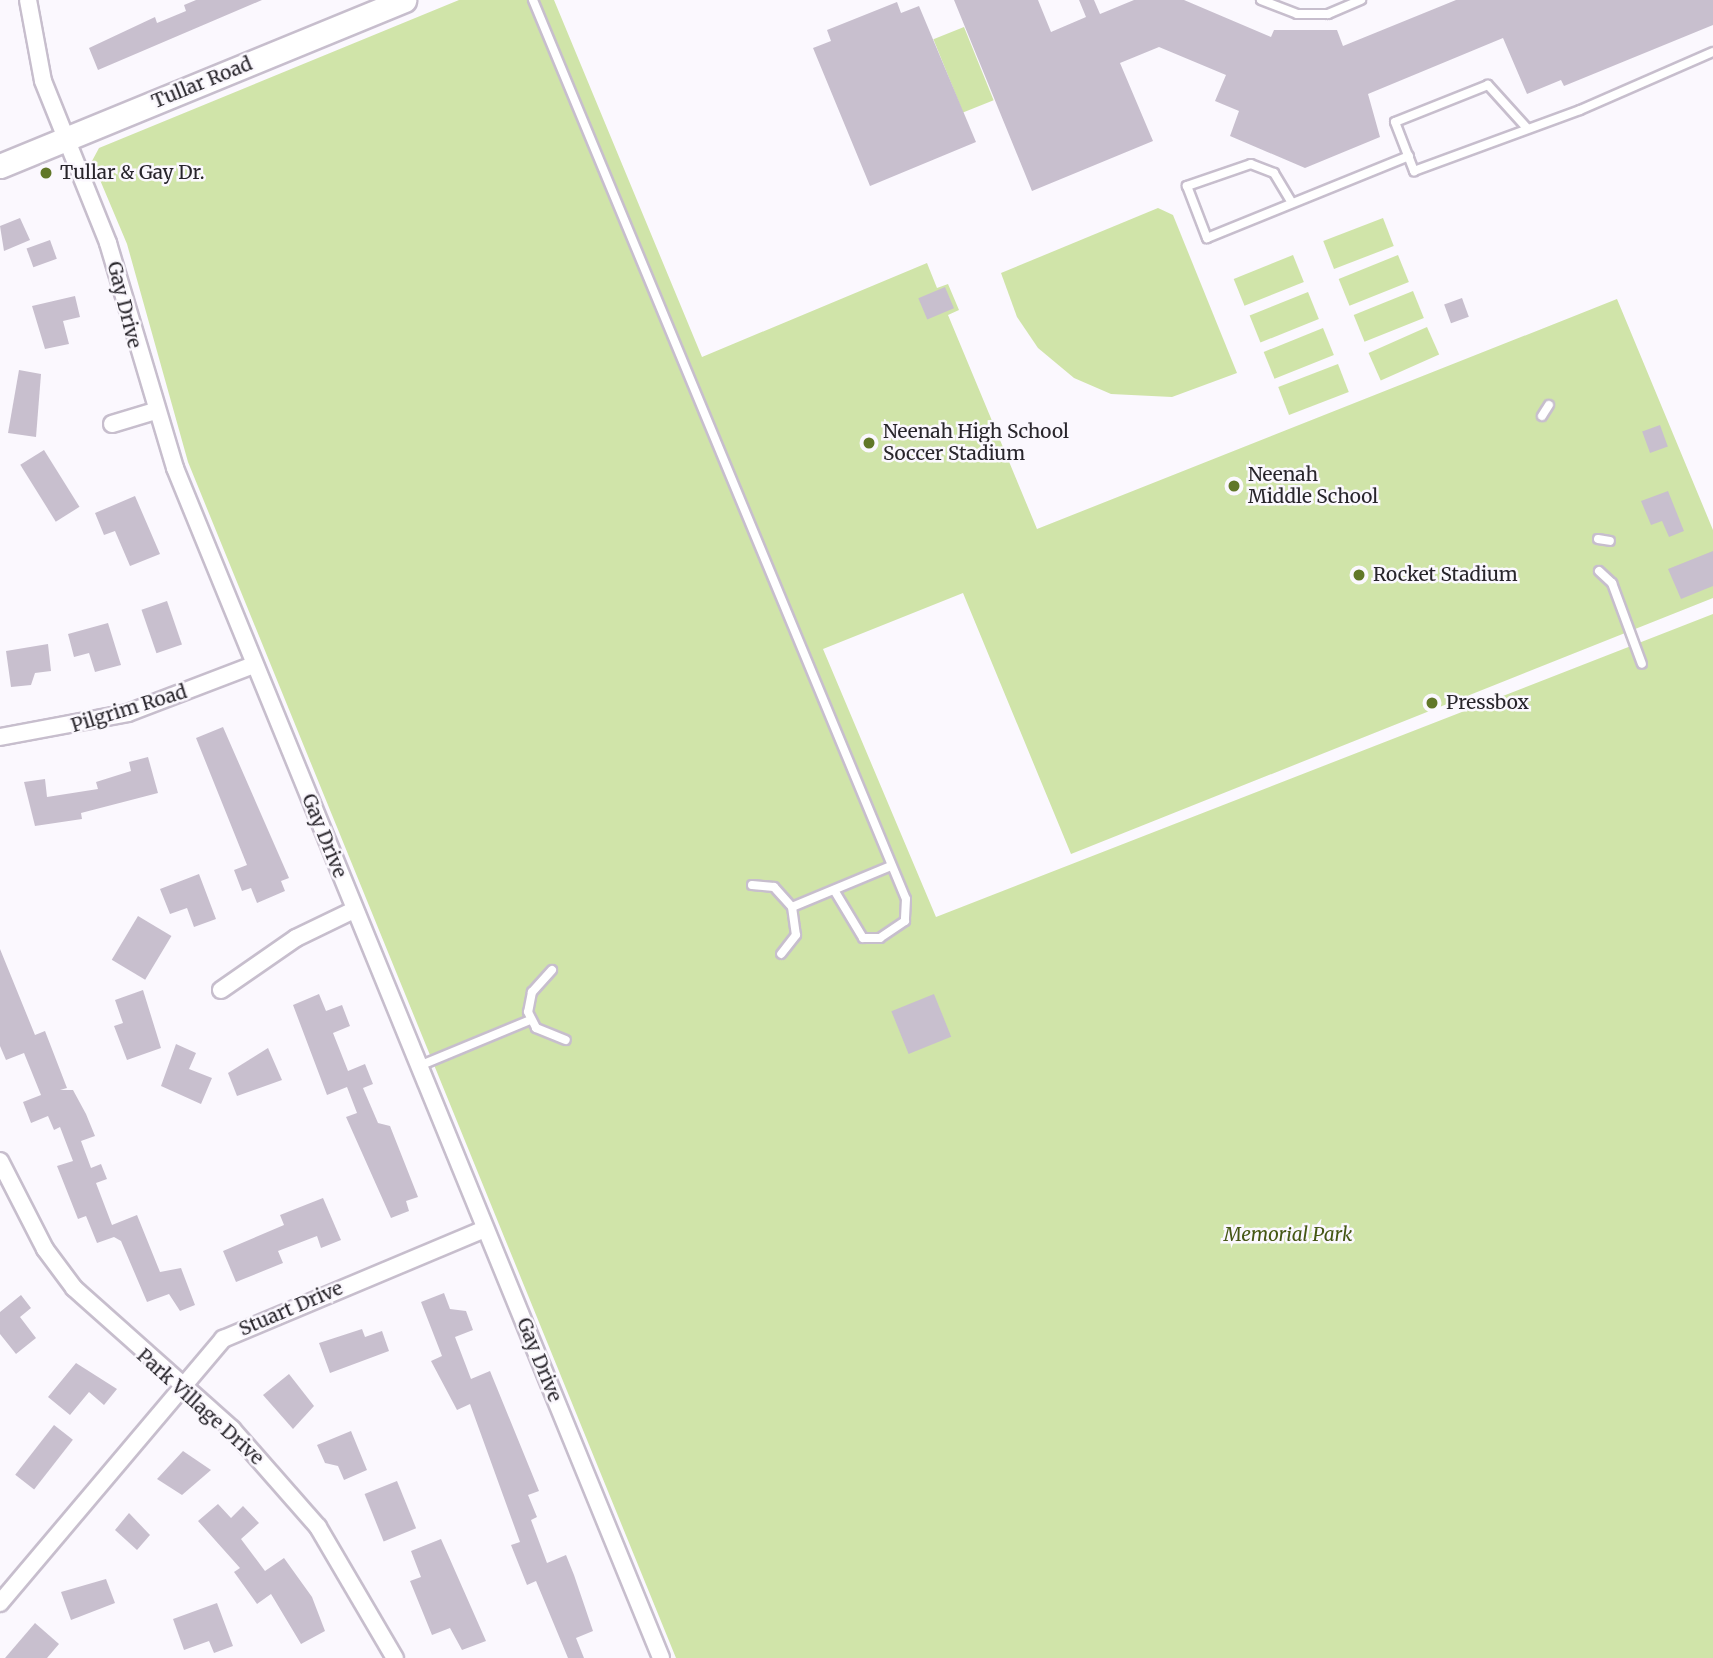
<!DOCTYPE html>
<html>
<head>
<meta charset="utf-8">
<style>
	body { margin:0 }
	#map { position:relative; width:1713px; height:1658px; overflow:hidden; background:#fbf8fe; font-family:Merriweather,serif }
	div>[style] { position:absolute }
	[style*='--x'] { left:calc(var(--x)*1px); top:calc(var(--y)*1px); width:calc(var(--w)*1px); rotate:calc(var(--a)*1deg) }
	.green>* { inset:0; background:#d0e4a9; transform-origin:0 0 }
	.building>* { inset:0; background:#c8bfce; transform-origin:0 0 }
	.roads { filter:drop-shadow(2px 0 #c7becd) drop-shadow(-2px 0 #c7becd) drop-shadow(0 2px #c7becd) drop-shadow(0 -2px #c7becd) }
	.service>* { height:8px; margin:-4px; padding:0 4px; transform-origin:4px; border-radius:4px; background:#fff }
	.minor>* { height:16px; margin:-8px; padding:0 8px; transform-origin:8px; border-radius:8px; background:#fff }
	.secondary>* { height:23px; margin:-11.5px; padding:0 11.5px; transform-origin:11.5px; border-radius:11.5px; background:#fff }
	.dots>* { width:19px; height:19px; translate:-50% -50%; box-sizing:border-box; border:4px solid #fbf8fe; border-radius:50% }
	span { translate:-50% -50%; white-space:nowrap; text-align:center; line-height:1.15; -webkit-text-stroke:5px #fbf8fe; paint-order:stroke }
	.street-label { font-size:19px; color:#28252b }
	.poi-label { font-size:19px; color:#28252b }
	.left { translate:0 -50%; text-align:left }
	.park-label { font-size:19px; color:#455714; font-style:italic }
</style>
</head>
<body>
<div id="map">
	<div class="green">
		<div style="clip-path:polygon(459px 0,554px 0,702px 357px,927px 263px,937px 288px,948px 284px,959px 310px,948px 315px,1037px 529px,1617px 299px,1713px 530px,1713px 598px,1071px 854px,963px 593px,823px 649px,936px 917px,1713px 614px,1713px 1658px,676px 1658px,188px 462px,127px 244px,92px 161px,99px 148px)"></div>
		<div style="left:964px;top:27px;width:79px;height:33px;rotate:68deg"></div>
		<div style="clip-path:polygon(1158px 208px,1173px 215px,1237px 373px,1172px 397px,1111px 394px,1074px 378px,1038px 348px,1017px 317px,1001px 273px)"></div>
		<div style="left:1383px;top:218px;width:30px;height:64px;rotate:69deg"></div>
		<div style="left:1293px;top:255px;width:29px;height:64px;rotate:68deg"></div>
		<div style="left:1398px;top:255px;width:29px;height:64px;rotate:68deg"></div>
		<div style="left:1413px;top:291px;width:29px;height:64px;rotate:68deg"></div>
		<div style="left:1308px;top:292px;width:29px;height:63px;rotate:68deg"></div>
		<div style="left:1427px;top:327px;width:30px;height:64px;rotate:66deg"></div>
		<div style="left:1323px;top:328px;width:29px;height:64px;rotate:68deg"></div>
		<div style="left:1338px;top:364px;width:30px;height:64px;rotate:69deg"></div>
	</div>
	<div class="building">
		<div style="clip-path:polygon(196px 0,262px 0,98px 70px,89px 48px,155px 17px,157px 23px,186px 11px,184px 5px)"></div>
		<div style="clip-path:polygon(954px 0,1038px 0,1051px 32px,1086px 17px,1079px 0,1094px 0,1100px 14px,1134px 0,1184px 0,1271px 37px,1274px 30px,1337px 30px,1343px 46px,1456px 0,1713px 0,1713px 25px,1564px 86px,1561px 80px,1527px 94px,1503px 38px,1368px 94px,1380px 137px,1305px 168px,1230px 136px,1239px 111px,1215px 101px,1226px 75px,1159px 47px,1120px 63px,1153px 141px,1032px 191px)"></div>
		<div style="clip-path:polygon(897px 2px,901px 13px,919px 6px,976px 142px,870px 186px,813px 48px,831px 41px,827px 30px)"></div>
		<div style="clip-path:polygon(20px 218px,30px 240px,4px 251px,0 226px)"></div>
		<div style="left:50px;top:240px;width:20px;height:25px;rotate:70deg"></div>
		<div style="left:945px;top:287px;width:23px;height:29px;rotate:67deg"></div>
		<div style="clip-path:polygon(75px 296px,80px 317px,63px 321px,69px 344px,45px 349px,32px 306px)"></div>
		<div style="left:1462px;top:298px;width:20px;height:19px;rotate:70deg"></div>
		<div style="clip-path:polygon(19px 370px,41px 374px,36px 437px,8px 433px)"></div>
		<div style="left:1660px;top:425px;width:23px;height:19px;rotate:70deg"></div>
		<div style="left:44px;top:450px;width:67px;height:28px;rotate:58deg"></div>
		<div style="clip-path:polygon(1668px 491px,1684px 531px,1669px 537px,1662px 521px,1651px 525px,1641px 501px)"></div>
		<div style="clip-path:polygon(135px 496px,160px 554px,130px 566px,115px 531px,104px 535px,95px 513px)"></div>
		<div style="clip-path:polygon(1713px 551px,1713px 586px,1681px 599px,1668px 569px)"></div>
		<div style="left:167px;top:601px;width:46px;height:27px;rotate:71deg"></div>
		<div style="clip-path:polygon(108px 623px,121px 665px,95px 672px,89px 653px,74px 657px,68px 634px)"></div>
		<div style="clip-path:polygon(48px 644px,51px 671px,35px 673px,31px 685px,11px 687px,6px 651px)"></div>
		<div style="clip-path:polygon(223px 727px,289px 878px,281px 881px,285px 891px,257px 903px,251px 888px,242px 891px,234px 870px,247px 865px,196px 738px)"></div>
		<div style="clip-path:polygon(148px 757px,158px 793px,81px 813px,82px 819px,35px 826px,24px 782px,45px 779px,47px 797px,98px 789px,96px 782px,131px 771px,129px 762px)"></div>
		<div style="clip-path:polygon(199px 874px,216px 919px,194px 927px,187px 908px,170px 914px,160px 889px)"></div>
		<div style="left:138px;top:916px;width:39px;height:51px;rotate:31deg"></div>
		<div style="clip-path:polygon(0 949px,35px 1035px,45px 1031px,67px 1088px,60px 1090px,73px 1090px,86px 1114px,95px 1136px,81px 1141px,91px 1168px,101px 1164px,107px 1179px,96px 1183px,112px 1225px,137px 1215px,160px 1272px,181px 1268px,195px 1305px,180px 1311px,169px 1294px,147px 1302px,121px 1241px,114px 1237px,97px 1243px,86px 1216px,78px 1219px,57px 1166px,73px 1161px,60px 1127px,54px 1130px,48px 1116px,31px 1123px,23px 1102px,41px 1095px,24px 1053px,6px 1060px,0 1046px)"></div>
		<div style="clip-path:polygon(143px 990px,161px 1048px,127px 1060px,114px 1026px,123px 1023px,115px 1000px)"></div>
		<div style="clip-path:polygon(319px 994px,326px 1011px,342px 1005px,350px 1026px,333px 1033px,348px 1071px,365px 1064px,373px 1084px,363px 1088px,378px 1123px,390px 1126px,418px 1197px,406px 1201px,409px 1211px,391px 1218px,346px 1117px,357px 1113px,347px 1087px,327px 1095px,293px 1005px)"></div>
		<div style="left:934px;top:994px;width:46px;height:46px;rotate:68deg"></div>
		<div style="clip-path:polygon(176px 1044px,196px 1053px,189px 1069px,212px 1078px,201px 1104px,161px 1086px)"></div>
		<div style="clip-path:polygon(268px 1048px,282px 1080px,237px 1096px,228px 1073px)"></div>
		<div style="clip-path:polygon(323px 1198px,341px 1240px,321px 1248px,317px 1236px,278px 1251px,283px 1263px,236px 1282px,223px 1251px,284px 1225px,280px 1215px)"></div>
		<div style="clip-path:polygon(444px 1293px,450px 1309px,466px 1311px,473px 1330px,455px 1337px,471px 1379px,490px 1371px,539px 1491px,528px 1495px,537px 1517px,531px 1520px,547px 1563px,566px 1555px,574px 1575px,593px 1631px,576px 1638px,584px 1658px,568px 1658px,536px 1581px,527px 1585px,511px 1545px,520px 1542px,470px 1404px,457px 1410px,431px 1361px,442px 1356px,421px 1302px)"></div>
		<div style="clip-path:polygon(21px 1295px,31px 1308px,20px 1317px,36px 1338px,16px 1354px,0 1334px,0 1312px)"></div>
		<div style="clip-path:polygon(362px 1329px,365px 1337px,382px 1331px,389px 1351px,330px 1373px,319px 1343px)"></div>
		<div style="clip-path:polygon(76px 1363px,117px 1389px,104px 1405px,89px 1392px,70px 1415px,48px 1397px)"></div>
		<div style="clip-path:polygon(289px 1374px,314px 1406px,293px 1429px,263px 1395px)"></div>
		<div style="left:54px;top:1425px;width:24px;height:63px;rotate:38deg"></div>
		<div style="clip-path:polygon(351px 1431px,367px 1470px,344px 1480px,338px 1466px,325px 1463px,317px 1445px)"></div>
		<div style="clip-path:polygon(183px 1451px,211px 1470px,182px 1495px,157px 1479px)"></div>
		<div style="left:397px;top:1481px;width:51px;height:35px;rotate:68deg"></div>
		<div style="clip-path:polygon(218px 1504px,231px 1518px,243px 1506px,259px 1523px,241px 1539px,265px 1571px,284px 1558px,312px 1597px,325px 1631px,301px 1644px,271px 1594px,257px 1604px,234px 1572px,240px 1568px,198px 1521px)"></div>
		<div style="clip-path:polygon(129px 1513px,150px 1535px,137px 1550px,115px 1530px)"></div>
		<div style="clip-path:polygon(441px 1539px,486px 1641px,462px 1650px,450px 1628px,432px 1635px,410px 1581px,421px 1577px,411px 1551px)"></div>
		<div style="clip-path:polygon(106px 1579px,115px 1603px,71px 1620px,61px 1592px)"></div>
		<div style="clip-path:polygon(217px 1603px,233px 1646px,214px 1653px,209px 1641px,184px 1650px,173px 1619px)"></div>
		<div style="clip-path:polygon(35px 1623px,59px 1644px,47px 1658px,5px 1658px)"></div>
	</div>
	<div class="roads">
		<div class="service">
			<div style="--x:533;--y:0;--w:973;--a:67.47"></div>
			<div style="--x:906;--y:899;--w:22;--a:93"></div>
			<div style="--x:905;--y:921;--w:30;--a:146"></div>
			<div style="--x:880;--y:938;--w:17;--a:180"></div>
			<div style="--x:863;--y:938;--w:56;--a:-121.1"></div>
			<div style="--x:1261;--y:0;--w:39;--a:21"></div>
			<div style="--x:1297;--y:14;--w:31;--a:0"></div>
			<div style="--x:1328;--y:14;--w:36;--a:-23"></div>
			<div style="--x:1526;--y:127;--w:57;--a:-132.1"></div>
			<div style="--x:1488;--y:85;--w:100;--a:158.3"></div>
			<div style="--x:1395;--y:122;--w:53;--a:68.8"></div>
			<div style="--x:1414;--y:171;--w:177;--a:-20.2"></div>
			<div style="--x:1580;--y:110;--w:145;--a:-23.6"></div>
			<div style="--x:1292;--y:203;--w:35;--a:-121"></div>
			<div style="--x:1274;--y:173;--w:25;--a:-159"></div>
			<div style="--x:1251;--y:164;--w:68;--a:161"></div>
			<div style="--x:1187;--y:186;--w:56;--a:69"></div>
			<div style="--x:1207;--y:238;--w:218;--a:-22.1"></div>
			<div style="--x:1542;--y:416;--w:13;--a:-58"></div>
			<div style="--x:1598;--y:539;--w:12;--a:9"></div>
			<div style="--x:1599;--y:571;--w:18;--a:43"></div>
			<div style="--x:1612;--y:583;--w:86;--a:69.7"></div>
			<div style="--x:752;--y:885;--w:22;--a:5"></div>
			<div style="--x:774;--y:887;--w:27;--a:48"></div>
			<div style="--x:792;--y:907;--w:28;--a:82"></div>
			<div style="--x:796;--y:935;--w:24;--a:128"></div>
			<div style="--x:792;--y:907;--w:107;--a:-22.5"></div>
			<div style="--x:552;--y:970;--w:30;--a:132"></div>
			<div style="--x:532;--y:992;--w:20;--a:101"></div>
			<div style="--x:528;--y:1012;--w:18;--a:63"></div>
			<div style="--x:536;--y:1028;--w:32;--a:22"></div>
			<div style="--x:419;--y:1066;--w:120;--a:-22.5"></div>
		</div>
		<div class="minor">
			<div style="--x:28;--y:0;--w:82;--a:79.5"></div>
			<div style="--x:43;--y:81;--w:175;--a:68.1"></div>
			<div style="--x:108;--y:243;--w:235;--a:73.4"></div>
			<div style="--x:175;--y:468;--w:1285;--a:67.78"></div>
			<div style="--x:112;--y:424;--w:45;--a:-16.8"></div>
			<div style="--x:0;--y:737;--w:130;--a:-10.6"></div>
			<div style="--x:128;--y:713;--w:135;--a:-20.9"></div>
			<div style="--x:221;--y:990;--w:91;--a:-34.7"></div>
			<div style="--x:296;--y:938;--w:64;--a:-25.8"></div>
			<div style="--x:0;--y:1161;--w:99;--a:62.9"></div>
			<div style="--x:45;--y:1249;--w:49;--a:53.4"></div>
			<div style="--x:74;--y:1288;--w:212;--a:41.7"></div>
			<div style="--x:232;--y:1429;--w:130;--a:48.7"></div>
			<div style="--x:318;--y:1527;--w:152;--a:59.6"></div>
			<div style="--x:0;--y:1603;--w:346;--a:-49.8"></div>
			<div style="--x:223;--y:1339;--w:284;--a:-22.8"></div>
		</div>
		<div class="secondary">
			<div style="--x:0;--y:166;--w:437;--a:-22.3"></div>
		</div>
	</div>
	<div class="dots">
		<div style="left:46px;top:173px;background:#617728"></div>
		<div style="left:869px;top:443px;background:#617728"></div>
		<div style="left:1234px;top:486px;background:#617728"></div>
		<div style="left:1359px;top:575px;background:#617728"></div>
		<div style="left:1432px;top:703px;background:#617728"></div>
	</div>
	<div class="street-label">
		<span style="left:202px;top:83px;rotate:-22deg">Tullar Road</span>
		<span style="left:124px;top:305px;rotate:76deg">Gay Drive</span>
		<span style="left:129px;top:709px;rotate:-17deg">Pilgrim Road</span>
		<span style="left:324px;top:836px;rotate:68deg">Gay Drive</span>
		<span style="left:291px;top:1309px;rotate:-23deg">Stuart Drive</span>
		<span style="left:539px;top:1360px;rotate:68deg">Gay Drive</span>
		<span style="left:200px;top:1407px;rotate:42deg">Park Village Drive</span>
	</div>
	<div class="poi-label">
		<span class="left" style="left:60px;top:173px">Tullar &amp; Gay Dr.</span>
		<span class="left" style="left:883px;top:443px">Neenah High School<br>Soccer Stadium</span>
		<span class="left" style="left:1248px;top:486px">Neenah<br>Middle School</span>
		<span class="left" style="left:1373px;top:575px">Rocket Stadium</span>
		<span class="left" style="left:1446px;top:703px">Pressbox</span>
	</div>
	<div class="park-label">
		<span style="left:1288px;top:1235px">Memorial Park</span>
	</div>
</div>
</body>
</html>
